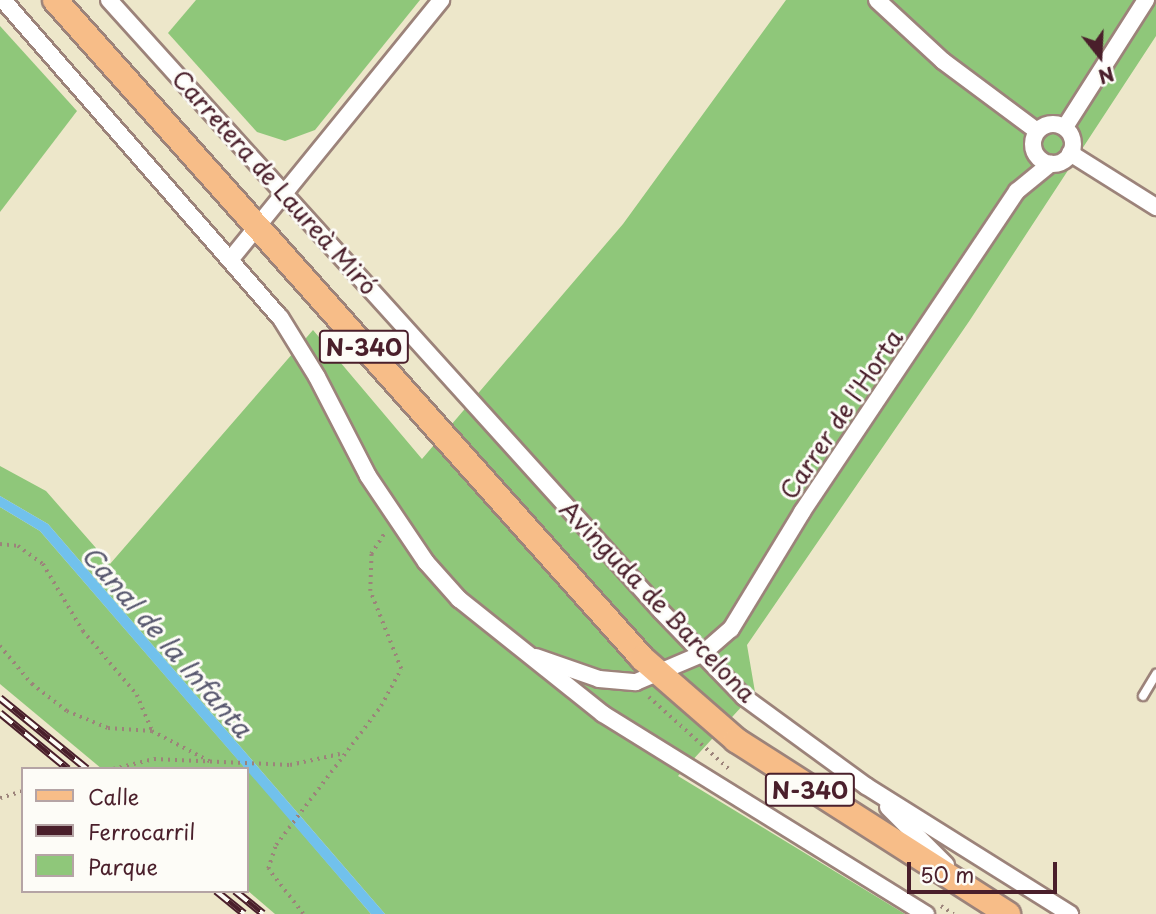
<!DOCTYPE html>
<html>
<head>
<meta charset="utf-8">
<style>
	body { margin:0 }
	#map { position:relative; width:1156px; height:914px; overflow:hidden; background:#ede7ca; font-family:"Playpen Sans",sans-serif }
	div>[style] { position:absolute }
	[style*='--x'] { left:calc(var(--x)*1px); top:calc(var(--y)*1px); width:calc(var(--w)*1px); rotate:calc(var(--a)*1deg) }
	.green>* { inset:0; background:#8fc77a }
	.water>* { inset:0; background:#71c1ec }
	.path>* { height:3.5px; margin-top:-1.75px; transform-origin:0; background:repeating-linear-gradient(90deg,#9c837a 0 2px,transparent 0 7px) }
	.roads { filter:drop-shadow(2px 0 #9c837a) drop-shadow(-2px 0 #9c837a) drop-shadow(0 2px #9c837a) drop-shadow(0 -2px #9c837a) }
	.lane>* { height:8px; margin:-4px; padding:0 4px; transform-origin:4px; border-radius:4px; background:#fff }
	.street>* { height:16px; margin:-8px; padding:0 8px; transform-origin:8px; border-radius:8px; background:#fff }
	.street>.ring { margin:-8px; padding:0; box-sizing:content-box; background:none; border:16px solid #fff; border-radius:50% }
	.primary>* { height:24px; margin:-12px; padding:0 12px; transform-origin:12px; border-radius:12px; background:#f7bd88 }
	.rail>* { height:8px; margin-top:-4px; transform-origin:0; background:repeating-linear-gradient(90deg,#fdfcf7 0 16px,#4a1f2b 0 32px); box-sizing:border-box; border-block:2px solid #4a1f2b }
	span { translate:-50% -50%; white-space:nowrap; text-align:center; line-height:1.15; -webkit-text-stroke:6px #fdfcf7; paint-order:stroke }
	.shield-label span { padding:2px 5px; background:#fdfcf7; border:2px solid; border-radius:5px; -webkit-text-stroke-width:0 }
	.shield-label { font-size:23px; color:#4a1f2b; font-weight:700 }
	.street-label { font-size:24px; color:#4a1f2b }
	.water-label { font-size:26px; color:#58586f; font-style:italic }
	.legend { position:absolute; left:21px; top:767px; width:228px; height:126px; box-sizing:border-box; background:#fdfcf7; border:2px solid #b5a4a5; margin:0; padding:9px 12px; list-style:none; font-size:21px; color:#4a1f2b }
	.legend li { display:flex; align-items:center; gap:14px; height:35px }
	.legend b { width:35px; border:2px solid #b5a4a5 }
	.north { position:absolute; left:1065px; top:21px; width:70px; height:70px; -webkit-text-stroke:5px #fdfcf7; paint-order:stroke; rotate:162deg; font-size:19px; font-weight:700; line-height:28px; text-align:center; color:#4a1f2b }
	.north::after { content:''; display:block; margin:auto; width:24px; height:32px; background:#4a1f2b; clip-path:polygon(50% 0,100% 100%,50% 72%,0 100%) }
	.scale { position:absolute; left:907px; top:862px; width:150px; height:32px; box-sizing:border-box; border:4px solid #4a1f2b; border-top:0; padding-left:9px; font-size:21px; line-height:24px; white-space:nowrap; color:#4a1f2b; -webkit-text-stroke:5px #fdfcf7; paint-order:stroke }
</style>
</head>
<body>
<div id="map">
	<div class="green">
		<div style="clip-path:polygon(196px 0,420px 0,315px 130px,285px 141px,257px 132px,168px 33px)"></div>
		<div style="clip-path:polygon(786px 0,1156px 0,1156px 36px,970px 320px,747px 645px,755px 692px,678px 776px,905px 914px,385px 914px,48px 524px,0 496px,0 466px,46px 491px,110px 564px,313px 330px,422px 459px,623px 224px)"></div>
		<div style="clip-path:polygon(0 26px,77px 111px,0 212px)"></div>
		<div style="clip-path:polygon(0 507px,40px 531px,246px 769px,102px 769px,0 684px)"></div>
		<div style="clip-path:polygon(247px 769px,371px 914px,275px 914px,247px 890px)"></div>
	</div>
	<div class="water">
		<div style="clip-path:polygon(0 496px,48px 524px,385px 914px,371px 914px,40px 531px,0 507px)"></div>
	</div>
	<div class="path">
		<div style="--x:0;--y:544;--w:18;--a:6"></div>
		<div style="--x:18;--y:546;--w:31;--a:36"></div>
		<div style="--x:43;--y:564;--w:78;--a:59.2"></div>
		<div style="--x:83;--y:631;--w:84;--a:49.8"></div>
		<div style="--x:137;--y:695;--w:39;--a:67"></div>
		<div style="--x:152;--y:731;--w:69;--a:27.7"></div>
		<div style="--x:0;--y:646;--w:50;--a:49.9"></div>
		<div style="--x:32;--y:684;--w:44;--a:37.6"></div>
		<div style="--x:67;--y:711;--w:44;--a:22.5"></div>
		<div style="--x:108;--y:728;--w:44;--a:3.9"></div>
		<div style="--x:649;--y:697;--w:108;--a:42"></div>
		<div style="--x:113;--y:769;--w:42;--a:-13.7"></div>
		<div style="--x:154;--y:759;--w:136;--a:2.5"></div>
		<div style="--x:290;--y:765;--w:51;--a:-12.4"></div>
		<div style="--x:0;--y:798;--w:24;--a:-17"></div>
		<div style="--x:941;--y:906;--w:15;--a:32"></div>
		<div style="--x:303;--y:914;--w:57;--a:-127.9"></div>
		<div style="--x:268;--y:869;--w:25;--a:-72"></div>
		<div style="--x:276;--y:845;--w:174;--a:-52.9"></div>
		<div style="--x:381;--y:706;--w:42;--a:-61.6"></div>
		<div style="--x:401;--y:669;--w:84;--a:-111.7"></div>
		<div style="--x:370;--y:591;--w:37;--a:-88"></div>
		<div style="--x:371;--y:554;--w:27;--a:-57"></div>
	</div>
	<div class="roads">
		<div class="lane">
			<div style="--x:1143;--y:696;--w:26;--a:-59"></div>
		</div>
		<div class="street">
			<div style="--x:3;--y:0;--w:421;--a:48.9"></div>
			<div style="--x:280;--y:317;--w:70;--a:58.3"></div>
			<div style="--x:317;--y:377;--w:111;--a:62.7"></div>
			<div style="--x:368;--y:476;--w:104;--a:56"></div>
			<div style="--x:426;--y:562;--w:50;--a:48.3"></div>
			<div style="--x:459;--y:599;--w:184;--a:38.6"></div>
			<div style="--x:603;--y:714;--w:380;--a:31.8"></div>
			<div style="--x:109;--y:0;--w:823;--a:47.9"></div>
			<div style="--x:661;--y:611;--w:120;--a:46"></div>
			<div style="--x:744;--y:697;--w:151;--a:36.1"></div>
			<div style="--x:866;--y:786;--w:241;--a:32.1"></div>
			<div style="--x:877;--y:0;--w:90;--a:42.7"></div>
			<div style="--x:943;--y:61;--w:117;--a:36.7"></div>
			<div class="ring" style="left:1033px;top:124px;width:24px;height:24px"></div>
			<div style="--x:1065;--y:127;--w:151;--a:-57.5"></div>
			<div style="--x:1070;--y:153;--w:102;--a:32.1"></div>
			<div style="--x:230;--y:260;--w:335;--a:-50.9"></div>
			<div style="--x:536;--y:657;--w:67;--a:19.2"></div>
			<div style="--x:599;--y:679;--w:37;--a:5"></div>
			<div style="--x:636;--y:682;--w:72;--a:-23"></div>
			<div style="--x:702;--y:654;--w:38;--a:-41"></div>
			<div style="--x:731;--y:629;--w:137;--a:-58.7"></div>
			<div style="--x:802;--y:512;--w:386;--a:-56.2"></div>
			<div style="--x:1017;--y:191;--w:43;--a:-39.3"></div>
			<div style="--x:888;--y:807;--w:82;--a:45"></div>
		</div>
		<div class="primary">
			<div style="--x:55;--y:0;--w:882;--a:48.26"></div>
			<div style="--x:642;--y:658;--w:125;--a:41.1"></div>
			<div style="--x:736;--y:740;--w:323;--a:32.6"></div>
		</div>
	</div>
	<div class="rail">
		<div style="--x:0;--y:698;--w:112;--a:39.2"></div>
		<div style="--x:0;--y:713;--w:88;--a:39.5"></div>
		<div style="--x:216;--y:891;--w:36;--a:39"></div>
		<div style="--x:235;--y:891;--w:36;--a:39"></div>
	</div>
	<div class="shield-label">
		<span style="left:364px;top:347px">N-340</span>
		<span style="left:810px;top:790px">N-340</span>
	</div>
	<div class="street-label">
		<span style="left:275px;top:182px;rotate:48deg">Carretera de Laureà Miró</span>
		<span style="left:841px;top:414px;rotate:-56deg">Carrer de l'Horta</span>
		<span style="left:658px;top:601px;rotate:46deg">Avinguda de Barcelona</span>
	</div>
	<div class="water-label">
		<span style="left:167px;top:641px;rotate:49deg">Canal de la Infanta</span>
	</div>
	<ul class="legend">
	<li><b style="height:9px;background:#f7bd88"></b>Calle</li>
	<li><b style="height:9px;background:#4a1f2b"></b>Ferrocarril</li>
	<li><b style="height:19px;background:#8fc77a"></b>Parque</li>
	</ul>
	<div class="north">N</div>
	<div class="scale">50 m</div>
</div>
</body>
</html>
